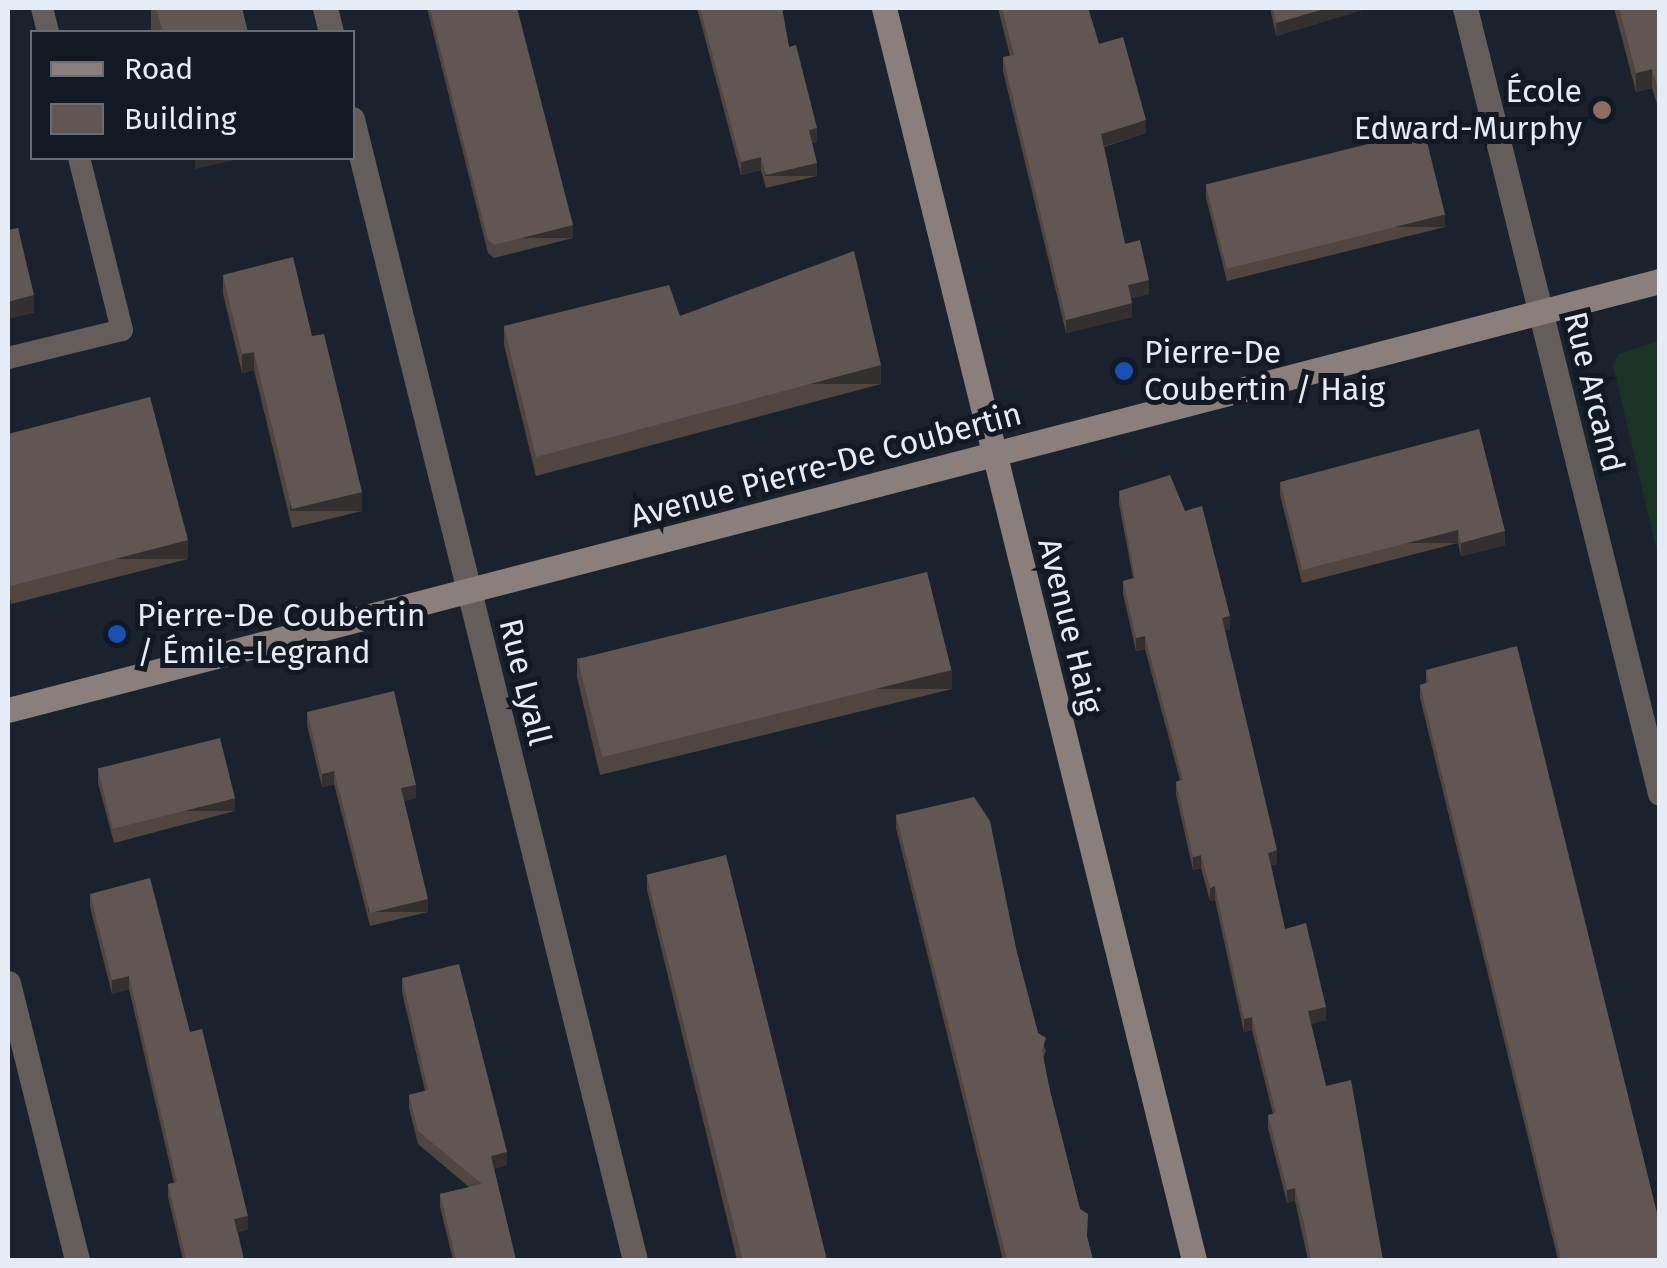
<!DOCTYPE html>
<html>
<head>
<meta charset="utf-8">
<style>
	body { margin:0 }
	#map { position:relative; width:1667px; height:1268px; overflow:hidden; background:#1a232d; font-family:"Fira Sans",sans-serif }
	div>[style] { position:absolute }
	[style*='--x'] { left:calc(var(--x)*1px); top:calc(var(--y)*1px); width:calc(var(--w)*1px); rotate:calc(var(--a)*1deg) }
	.green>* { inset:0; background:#1a3325 }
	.lane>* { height:22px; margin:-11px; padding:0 11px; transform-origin:11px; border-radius:11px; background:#645d5a }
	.street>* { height:25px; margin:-12.5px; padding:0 12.5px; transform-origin:12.5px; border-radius:12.5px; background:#645d5a }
	.secondary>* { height:25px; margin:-12.5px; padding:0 12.5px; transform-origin:12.5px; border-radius:12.5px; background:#8a7f7a }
	.wall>* { inset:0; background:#50453f; transform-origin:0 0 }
	.shaded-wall>* { inset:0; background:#34302f; transform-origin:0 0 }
	.building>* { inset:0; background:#605752; transform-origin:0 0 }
	.dots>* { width:28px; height:28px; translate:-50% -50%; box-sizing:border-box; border:5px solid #111923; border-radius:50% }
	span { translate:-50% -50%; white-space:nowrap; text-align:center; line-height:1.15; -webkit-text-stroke:10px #111923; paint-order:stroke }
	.poi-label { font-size:32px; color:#e6ecf3 }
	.right { translate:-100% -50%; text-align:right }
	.left { translate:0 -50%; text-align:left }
	.street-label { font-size:32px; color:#e6ecf3 }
	.frame { position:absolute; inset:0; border:10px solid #e6ecf3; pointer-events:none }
	.legend { position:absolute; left:30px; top:30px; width:325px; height:130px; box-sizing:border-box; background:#111923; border:2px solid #666d76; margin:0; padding:12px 18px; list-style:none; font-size:30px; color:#e6ecf3 }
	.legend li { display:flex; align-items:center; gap:20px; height:50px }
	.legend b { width:50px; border:2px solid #666d76 }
</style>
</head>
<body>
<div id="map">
	<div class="green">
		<div style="clip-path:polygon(1659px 341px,1660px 341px,1659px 560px,1613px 365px,1619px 354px)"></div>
	</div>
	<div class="lane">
		<div style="--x:42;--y:8;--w:25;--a:76"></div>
		<div style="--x:8;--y:358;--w:117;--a:-13.8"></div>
		<div style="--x:122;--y:330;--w:177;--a:-104"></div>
	</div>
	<div class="street">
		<div style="--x:325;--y:8;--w:25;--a:76"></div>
		<div style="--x:1465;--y:8;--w:809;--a:76.05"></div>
		<div style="--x:352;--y:119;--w:1176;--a:76.07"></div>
		<div style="--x:8;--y:983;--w:285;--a:76"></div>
	</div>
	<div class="secondary">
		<div style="--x:884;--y:8;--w:1290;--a:76.09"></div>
		<div style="--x:8;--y:710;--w:1707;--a:-14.56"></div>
	</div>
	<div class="wall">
		<div style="left:151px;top:8px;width:91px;height:25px"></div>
		<div style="clip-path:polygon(427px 8px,517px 8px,573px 238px,494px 258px,488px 253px)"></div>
		<div style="clip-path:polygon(697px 8px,782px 8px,789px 47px,817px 142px,812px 143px,817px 176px,766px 188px,761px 170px,741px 175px)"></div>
		<div style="clip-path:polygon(998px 8px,1088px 8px,1099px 44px,1146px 133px,1104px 147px,1125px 244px,1149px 294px,1131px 298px,1132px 317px,1066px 333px,1003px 71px,1003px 57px,1010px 56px)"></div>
		<div style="clip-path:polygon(1270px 8px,1362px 8px,1362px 10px,1276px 36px)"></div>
		<div style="clip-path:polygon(1614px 8px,1660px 8px,1660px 114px,1652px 88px,1636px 92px)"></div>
		<div style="clip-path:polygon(1206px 185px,1445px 227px,1227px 281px,1206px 198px)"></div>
		<div style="clip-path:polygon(223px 275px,312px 336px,362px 511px,292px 528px,254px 370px,242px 373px,223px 294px)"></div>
		<div style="clip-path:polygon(680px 316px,881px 384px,536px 476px,504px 345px,504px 326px)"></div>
		<div style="clip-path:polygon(8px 434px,188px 559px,11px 604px,8px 590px)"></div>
		<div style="clip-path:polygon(1280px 482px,1505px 545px,1461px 556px,1458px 543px,1302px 583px,1280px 495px)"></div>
		<div style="clip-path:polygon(1119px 491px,1230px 629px,1224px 630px,1277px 864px,1271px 865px,1285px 929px,1326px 1020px,1311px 1024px,1326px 1086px,1383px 1260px,1390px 1260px,1308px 1260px,1295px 1201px,1287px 1203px,1268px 1128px,1268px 1115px,1273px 1114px,1252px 1030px,1244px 1032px,1215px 900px,1210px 901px,1201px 868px,1193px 870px,1176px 795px,1176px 782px,1180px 780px,1145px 649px,1136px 651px,1123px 594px,1123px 581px,1133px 578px,1119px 504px)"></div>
		<div style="clip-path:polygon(577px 658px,952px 689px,600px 775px,577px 677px)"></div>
		<div style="clip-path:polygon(1426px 670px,1660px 1260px,1558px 1260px,1420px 698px,1420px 685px,1426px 683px)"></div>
		<div style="clip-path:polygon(307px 712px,416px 798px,404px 801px,428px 912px,370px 926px,334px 784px,322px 787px,307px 725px)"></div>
		<div style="clip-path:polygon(98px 770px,235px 811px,114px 843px,98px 783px)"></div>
		<div style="clip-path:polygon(896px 815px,1017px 953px,1038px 1033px,1046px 1051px,1043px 1058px,1050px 1091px,1093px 1260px,1003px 1260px,896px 828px)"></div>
		<div style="clip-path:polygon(647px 876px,827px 1260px,737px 1260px,647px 890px)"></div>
		<div style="clip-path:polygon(90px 894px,190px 1032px,248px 1229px,238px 1232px,244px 1260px,183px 1260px,168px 1197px,168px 1184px,174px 1183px,129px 989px,112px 994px,90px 907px)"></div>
		<div style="clip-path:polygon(402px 978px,507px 1165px,494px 1169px,516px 1260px,453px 1260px,440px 1207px,440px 1194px,469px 1187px,418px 1144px,409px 1108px,409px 1095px,425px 1091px,402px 992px)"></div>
	</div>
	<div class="shaded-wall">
		<div style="clip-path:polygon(1327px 8px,1362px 8px,1362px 10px,1276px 36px,1276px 23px)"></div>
		<div style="clip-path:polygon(1652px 69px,1652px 88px,1636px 92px,1636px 73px)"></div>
		<div style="clip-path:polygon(1146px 120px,1146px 133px,1101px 147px,1101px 134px)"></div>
		<div style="clip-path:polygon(817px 128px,817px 142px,809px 144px,809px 130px)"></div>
		<div style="clip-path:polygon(761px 157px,761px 170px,741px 175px,741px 162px)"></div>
		<div style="clip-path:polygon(195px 158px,244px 158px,195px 169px)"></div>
		<div style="left:817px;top:163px;width:13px;height:52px;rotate:90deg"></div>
		<div style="left:1445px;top:214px;width:13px;height:225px;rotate:90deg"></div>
		<div style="left:573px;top:225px;width:13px;height:81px;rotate:90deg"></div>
		<div style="clip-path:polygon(1149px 280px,1149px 294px,1128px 299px,1128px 285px)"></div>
		<div style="clip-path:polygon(34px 295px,34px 313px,8px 319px,8px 302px)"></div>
		<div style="clip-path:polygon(1132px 303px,1132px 317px,1066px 333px,1066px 320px)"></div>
		<div style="clip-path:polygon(254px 352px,254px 370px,242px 373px,242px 354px)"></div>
		<div style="left:881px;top:365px;width:19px;height:357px;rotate:90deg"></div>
		<div style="left:362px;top:492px;width:19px;height:72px;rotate:90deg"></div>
		<div style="left:1458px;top:530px;width:13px;height:161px;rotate:90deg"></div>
		<div style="clip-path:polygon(1505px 531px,1505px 545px,1461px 556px,1461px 543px)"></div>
		<div style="left:188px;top:540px;width:19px;height:183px;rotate:90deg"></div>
		<div style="clip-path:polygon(1230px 616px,1230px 629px,1222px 631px,1222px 618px)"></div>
		<div style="clip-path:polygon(1145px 636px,1145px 649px,1136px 651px,1136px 638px)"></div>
		<div style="left:952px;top:670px;width:19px;height:362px;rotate:90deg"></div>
		<div style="clip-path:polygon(334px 771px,334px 784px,322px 787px,322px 774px)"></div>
		<div style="clip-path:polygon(416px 785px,416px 798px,401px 802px,401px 788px)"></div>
		<div style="left:235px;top:798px;width:13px;height:125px;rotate:90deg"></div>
		<div style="clip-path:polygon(1277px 850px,1277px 864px,1268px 866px,1268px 853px)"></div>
		<div style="clip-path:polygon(1201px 855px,1201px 868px,1193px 870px,1193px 857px)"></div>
		<div style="clip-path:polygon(1215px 886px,1215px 900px,1210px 901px,1210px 888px)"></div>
		<div style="left:428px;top:899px;width:13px;height:60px;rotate:90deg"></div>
		<div style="clip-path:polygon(129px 976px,129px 989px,112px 994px,112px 980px)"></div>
		<div style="clip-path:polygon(1326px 1007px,1326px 1020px,1308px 1025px,1308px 1011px)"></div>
		<div style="clip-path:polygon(1252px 1017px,1252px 1030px,1244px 1032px,1244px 1019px)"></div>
		<div style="clip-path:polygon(507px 1152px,507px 1165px,491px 1170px,491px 1156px)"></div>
		<div style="clip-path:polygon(1295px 1188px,1295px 1201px,1287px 1203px,1287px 1190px)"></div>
		<div style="clip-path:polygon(248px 1216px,248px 1229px,234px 1233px,234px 1219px)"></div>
	</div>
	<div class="building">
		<div style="clip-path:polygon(156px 8px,242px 8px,248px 32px,163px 32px)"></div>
		<div style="clip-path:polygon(430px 8px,517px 8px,573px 225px,494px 245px,488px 240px)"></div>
		<div style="clip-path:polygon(700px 8px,782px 8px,789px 47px,796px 45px,817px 128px,809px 130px,817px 163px,766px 175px,761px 157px,741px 162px)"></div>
		<div style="clip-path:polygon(1002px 8px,1088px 8px,1099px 44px,1123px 37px,1146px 120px,1101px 134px,1125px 244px,1140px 240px,1149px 280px,1128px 285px,1132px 303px,1066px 320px,1003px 57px,1014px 55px)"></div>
		<div style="clip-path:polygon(1273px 8px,1327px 8px,1276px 23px)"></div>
		<div style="clip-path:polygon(1619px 8px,1660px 8px,1660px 95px,1652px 69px,1636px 73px)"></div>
		<div style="left:1424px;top:130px;width:87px;height:225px;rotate:76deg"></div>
		<div style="clip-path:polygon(18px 228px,34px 295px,8px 302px,8px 230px)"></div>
		<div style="clip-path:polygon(854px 251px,881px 365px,536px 457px,504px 326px,669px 285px,680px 316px)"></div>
		<div style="clip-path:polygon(293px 257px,312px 336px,324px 334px,362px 492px,292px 509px,254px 352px,242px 354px,223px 275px)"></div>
		<div style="clip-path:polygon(150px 397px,188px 540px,11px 586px,8px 571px,8px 434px)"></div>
		<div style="clip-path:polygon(1479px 429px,1505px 531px,1461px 543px,1458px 530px,1302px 570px,1280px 482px)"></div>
		<div style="clip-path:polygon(1170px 475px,1185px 511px,1202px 506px,1230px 616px,1222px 618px,1277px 850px,1268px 853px,1285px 929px,1306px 923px,1326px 1007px,1308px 1011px,1326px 1086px,1351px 1080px,1383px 1260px,1389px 1258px,1390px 1260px,1311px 1260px,1304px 1223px,1295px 1188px,1287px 1190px,1268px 1115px,1276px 1113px,1252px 1017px,1244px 1019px,1215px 886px,1210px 888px,1201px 855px,1193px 857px,1176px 782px,1183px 780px,1145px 636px,1136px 638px,1123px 581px,1135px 578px,1119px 491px)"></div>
		<div style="left:927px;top:572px;width:101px;height:360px;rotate:76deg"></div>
		<div style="clip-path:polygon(1517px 646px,1660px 1225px,1660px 1260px,1561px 1260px,1420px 685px,1429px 682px,1426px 670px)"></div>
		<div style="clip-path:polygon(394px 691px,416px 785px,401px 788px,428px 899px,370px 913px,334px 771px,322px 774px,307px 712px)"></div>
		<div style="left:220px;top:738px;width:62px;height:126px;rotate:76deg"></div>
		<div style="clip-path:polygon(974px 797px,990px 821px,1017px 953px,1038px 1033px,1046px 1038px,1042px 1050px,1050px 1091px,1080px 1209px,1088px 1214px,1087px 1237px,1093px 1260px,1007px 1260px,896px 815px)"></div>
		<div style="left:726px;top:855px;width:417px;height:82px;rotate:76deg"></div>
		<div style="clip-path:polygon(150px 878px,190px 1032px,202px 1029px,248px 1216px,234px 1219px,244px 1260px,186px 1260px,168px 1184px,177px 1182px,129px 976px,112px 980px,90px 894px)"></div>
		<div style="clip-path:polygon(459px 964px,507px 1152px,491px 1156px,516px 1260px,456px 1260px,440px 1194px,482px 1184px,418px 1131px,409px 1095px,428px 1090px,402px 978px)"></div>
	</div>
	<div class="dots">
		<div style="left:1602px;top:110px;background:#8d6e63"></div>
		<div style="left:1124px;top:371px;background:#1a4fb4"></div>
		<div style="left:117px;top:634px;background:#1a4fb4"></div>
	</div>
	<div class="poi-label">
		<span class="right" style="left:1582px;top:110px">École<br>Edward-Murphy</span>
		<span class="left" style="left:1144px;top:371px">Pierre-De<br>Coubertin / Haig</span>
		<span class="left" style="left:137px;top:634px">Pierre-De Coubertin<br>/ Émile-Legrand</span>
	</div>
	<div class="street-label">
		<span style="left:1594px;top:392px;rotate:76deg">Rue Arcand</span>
		<span style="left:826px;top:465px;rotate:-15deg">Avenue Pierre-De Coubertin</span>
		<span style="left:1070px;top:626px;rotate:76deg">Avenue Haig</span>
		<span style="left:525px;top:682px;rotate:76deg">Rue Lyall</span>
	</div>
	<div class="frame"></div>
	<ul class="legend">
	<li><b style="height:12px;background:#8a7f7a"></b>Road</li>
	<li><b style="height:28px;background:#605752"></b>Building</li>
	</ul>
</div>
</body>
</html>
